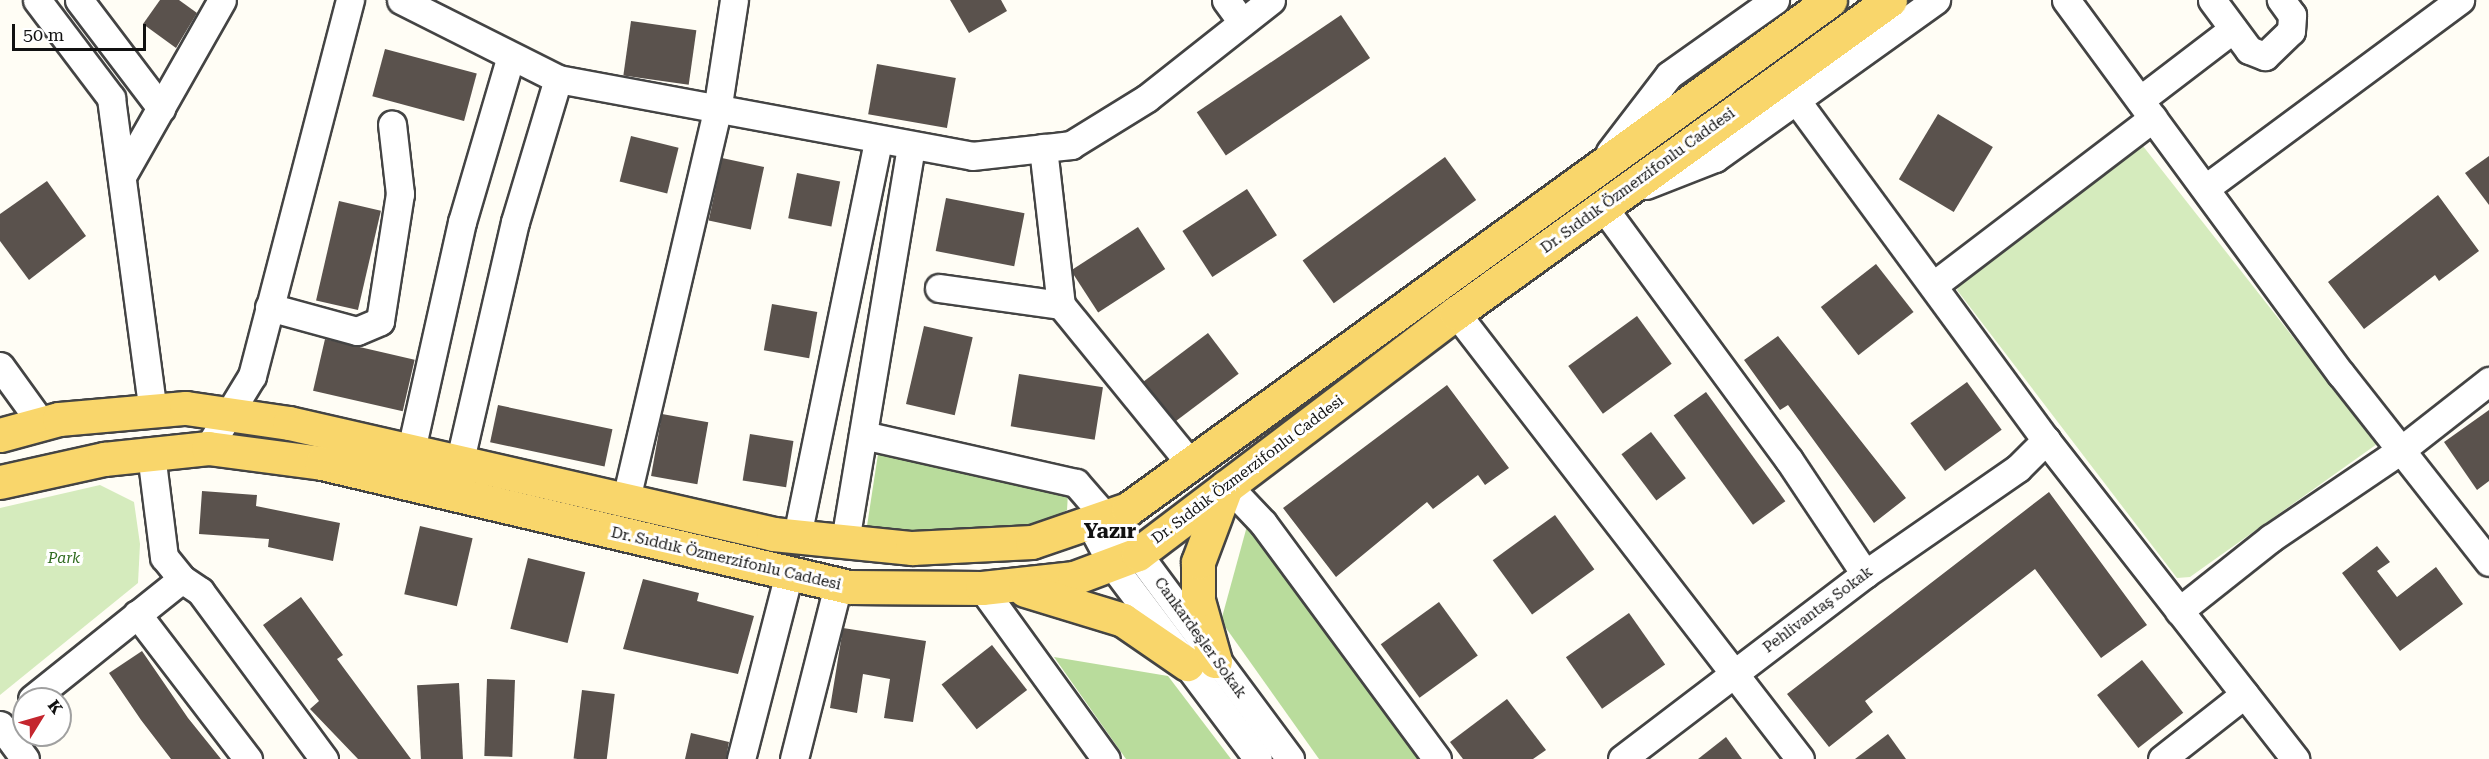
<!DOCTYPE html>
<html>
<head>
<meta charset="utf-8">
<style>
	body { margin:0 }
	#map { position:relative; width:2489px; height:759px; overflow:hidden; background:#fffdf5; font-family:"Roboto Serif",serif }
	div>[style] { position:absolute }
	[style*='--x'] { left:calc(var(--x)*1px); top:calc(var(--y)*1px); width:calc(var(--w)*1px); rotate:calc(var(--a)*1deg) }
	.green>* { inset:0; background:#d5ebbd }
	.forest>* { inset:0; background:#b9dc9c }
	.building>* { inset:0; background:#5a524d; transform-origin:0 0 }
	.roads { filter:drop-shadow(2px 0 #444) drop-shadow(-2px 0 #444) drop-shadow(0 2px #444) drop-shadow(0 -2px #444) }
	.minor>* { height:27px; margin:-13.5px; padding:0 13.5px; transform-origin:13.5px; border-radius:13.5px; background:#fff }
	.major>* { height:33px; margin:-16.5px; padding:0 16.5px; transform-origin:16.5px; border-radius:16.5px; background:#f9d66b }
	span { translate:-50% -50%; white-space:nowrap; text-align:center; line-height:1.15; -webkit-text-stroke:6px #fff; paint-order:stroke }
	.street-label { font-size:15px; color:#111 }
	.park-label { font-size:15px; color:#2f6b1f; font-style:italic }
	.district-label { font-size:21px; color:#111; font-weight:700 }
	.north { position:absolute; left:12px; top:687px; width:60px; height:60px; box-sizing:border-box; background:#fff; border:2px solid #a0a0a0; border-radius:50%; rotate:53deg; font-size:16px; font-weight:700; line-height:24px; text-align:center; color:#111 }
	.north::after { content:''; display:block; margin:auto; width:21px; height:27px; background:#c4262e; clip-path:polygon(50% 0,100% 100%,50% 72%,0 100%) }
	.scale { position:absolute; left:12px; top:24px; width:134px; height:27px; box-sizing:border-box; border:3px solid #111; border-top:0; padding-left:8px; font-size:18px; line-height:21px; white-space:nowrap; color:#111; -webkit-text-stroke:4px #fff; paint-order:stroke }
</style>
</head>
<body>
<div id="map">
	<div class="green">
		<div style="clip-path:polygon(2139px 141px,2377px 444px,2190px 577px,2177px 578px,1957px 290px,1965px 273px)"></div>
		<div style="clip-path:polygon(100px 485px,134px 502px,140px 544px,138px 583px,0 695px,0 508px)"></div>
	</div>
	<div class="forest">
		<div style="clip-path:polygon(878px 454px,1068px 493px,1067px 510px,1046px 522px,989px 531px,916px 532px,867px 526px)"></div>
		<div style="clip-path:polygon(1247px 526px,1422px 759px,1319px 759px,1221px 621px)"></div>
		<div style="clip-path:polygon(1054px 657px,1168px 676px,1231px 759px,1126px 759px)"></div>
	</div>
	<div class="building">
		<div style="clip-path:polygon(160px 0,179px 0,197px 13px,176px 48px,143px 24px)"></div>
		<div style="clip-path:polygon(950px 0,1001px 0,1007px 11px,969px 33px)"></div>
		<div style="left:1341px;top:15px;width:52px;height:174px;rotate:56deg"></div>
		<div style="left:631px;top:21px;width:66px;height:55px;rotate:8deg"></div>
		<div style="left:385px;top:49px;width:95px;height:49px;rotate:15deg"></div>
		<div style="left:877px;top:64px;width:80px;height:51px;rotate:10deg"></div>
		<div style="left:1938px;top:114px;width:64px;height:76px;rotate:31deg"></div>
		<div style="left:631px;top:136px;width:49px;height:47px;rotate:14deg"></div>
		<div style="clip-path:polygon(2489px 156px,2489px 205px,2465px 173px)"></div>
		<div style="left:1445px;top:157px;width:53px;height:176px;rotate:54deg"></div>
		<div style="left:722px;top:158px;width:43px;height:64px;rotate:12deg"></div>
		<div style="left:797px;top:173px;width:44px;height:46px;rotate:11deg"></div>
		<div style="clip-path:polygon(47px 181px,86px 236px,29px 280px,0 241px,0 214px)"></div>
		<div style="left:1247px;top:189px;width:55px;height:77px;rotate:57deg"></div>
		<div style="clip-path:polygon(2438px 195px,2479px 251px,2439px 281px,2435px 275px,2364px 329px,2328px 282px)"></div>
		<div style="left:946px;top:198px;width:80px;height:54px;rotate:11deg"></div>
		<div style="left:339px;top:201px;width:43px;height:102px;rotate:13deg"></div>
		<div style="left:1138px;top:227px;width:50px;height:80px;rotate:57deg"></div>
		<div style="left:1876px;top:264px;width:61px;height:70px;rotate:52deg"></div>
		<div style="left:772px;top:304px;width:46px;height:47px;rotate:10deg"></div>
		<div style="left:1637px;top:316px;width:59px;height:85px;rotate:54deg"></div>
		<div style="left:924px;top:326px;width:50px;height:80px;rotate:13deg"></div>
		<div style="left:1208px;top:333px;width:51px;height:81px;rotate:53deg"></div>
		<div style="clip-path:polygon(1778px 336px,1906px 498px,1874px 523px,1788px 405px,1780px 410px,1744px 360px)"></div>
		<div style="left:325px;top:339px;width:92px;height:53px;rotate:13deg"></div>
		<div style="left:1019px;top:374px;width:85px;height:53px;rotate:9deg"></div>
		<div style="left:1967px;top:382px;width:59px;height:70px;rotate:54deg"></div>
		<div style="clip-path:polygon(1447px 385px,1509px 468px,1485px 485px,1478px 475px,1433px 509px,1427px 502px,1336px 577px,1283px 508px)"></div>
		<div style="left:1706px;top:392px;width:135px;height:40px;rotate:54deg"></div>
		<div style="left:498px;top:405px;width:117px;height:38px;rotate:12deg"></div>
		<div style="clip-path:polygon(2489px 410px,2489px 481px,2477px 490px,2444px 442px)"></div>
		<div style="left:662px;top:414px;width:47px;height:63px;rotate:10deg"></div>
		<div style="left:1651px;top:432px;width:58px;height:37px;rotate:53deg"></div>
		<div style="left:750px;top:434px;width:44px;height:47px;rotate:9deg"></div>
		<div style="clip-path:polygon(202px 491px,257px 495px,256px 506px,340px 523px,333px 561px,268px 547px,269px 539px,199px 534px)"></div>
		<div style="clip-path:polygon(2049px 492px,2147px 625px,2101px 658px,2035px 569px,1865px 701px,1873px 712px,1829px 747px,1787px 694px)"></div>
		<div style="left:1555px;top:515px;width:67px;height:77px;rotate:54deg"></div>
		<div style="left:420px;top:526px;width:54px;height:70px;rotate:13deg"></div>
		<div style="clip-path:polygon(2377px 546px,2390px 562px,2377px 571px,2397px 597px,2436px 567px,2463px 604px,2400px 651px,2342px 573px)"></div>
		<div style="left:528px;top:558px;width:59px;height:73px;rotate:14deg"></div>
		<div style="clip-path:polygon(643px 579px,699px 593px,697px 601px,754px 616px,738px 674px,623px 649px)"></div>
		<div style="clip-path:polygon(301px 597px,343px 655px,337px 659px,411px 759px,358px 759px,310px 709px,319px 701px,263px 625px)"></div>
		<div style="left:1439px;top:602px;width:66px;height:72px;rotate:54deg"></div>
		<div style="left:1629px;top:613px;width:63px;height:77px;rotate:55deg"></div>
		<div style="clip-path:polygon(843px 628px,926px 641px,913px 722px,884px 718px,890px 679px,863px 674px,857px 713px,830px 708px)"></div>
		<div style="left:992px;top:645px;width:57px;height:64px;rotate:52deg"></div>
		<div style="clip-path:polygon(142px 651px,188px 718px,221px 759px,171px 759px,141px 720px,109px 673px)"></div>
		<div style="left:2142px;top:660px;width:67px;height:57px;rotate:52deg"></div>
		<div style="left:487px;top:679px;width:28px;height:77px;rotate:2deg"></div>
		<div style="left:459px;top:683px;width:76px;height:42px;rotate:87deg"></div>
		<div style="left:582px;top:690px;width:33px;height:69px;rotate:7deg"></div>
		<div style="clip-path:polygon(1507px 699px,1546px 750px,1533px 759px,1463px 759px,1450px 742px)"></div>
		<div style="clip-path:polygon(691px 733px,729px 742px,726px 759px,685px 759px)"></div>
		<div style="clip-path:polygon(1888px 734px,1906px 759px,1855px 759px)"></div>
		<div style="clip-path:polygon(1726px 737px,1742px 759px,1698px 759px)"></div>
	</div>
	<div class="roads">
		<div class="minor">
			<div style="--x:37;--y:0;--w:123;--a:52.9"></div>
			<div style="--x:111;--y:98;--w:316;--a:82.4"></div>
			<div style="--x:79;--y:0;--w:136;--a:52.8"></div>
			<div style="--x:401;--y:0;--w:176;--a:26.7"></div>
			<div style="--x:558;--y:79;--w:421;--a:10.5"></div>
			<div style="--x:972;--y:156;--w:100;--a:-6.3"></div>
			<div style="--x:1071;--y:145;--w:89;--a:-31.7"></div>
			<div style="--x:1147;--y:98;--w:158;--a:-38.3"></div>
			<div style="--x:1226;--y:0;--w:27;--a:54"></div>
			<div style="--x:2066;--y:0;--w:464;--a:53.7"></div>
			<div style="--x:2341;--y:374;--w:239;--a:51.8"></div>
			<div style="--x:2212;--y:0;--w:62;--a:53.5"></div>
			<div style="--x:2249;--y:50;--w:17;--a:21"></div>
			<div style="--x:2265;--y:56;--w:36;--a:-44"></div>
			<div style="--x:2291;--y:31;--w:16;--a:-86"></div>
			<div style="--x:2292;--y:15;--w:19;--a:-126"></div>
			<div style="--x:1796;--y:100;--w:422;--a:53.7"></div>
			<div style="--x:2140;--y:100;--w:117;--a:-37.4"></div>
			<div style="--x:1043;--y:148;--w:158;--a:83.5"></div>
			<div style="--x:1061;--y:305;--w:203;--a:50.8"></div>
			<div style="--x:1610;--y:152;--w:97;--a:-52.5"></div>
			<div style="--x:1669;--y:75;--w:130;--a:-35.3"></div>
			<div style="--x:122;--y:176;--w:202;--a:-60.4"></div>
			<div style="--x:1646;--y:185;--w:74;--a:-21.4"></div>
			<div style="--x:1715;--y:158;--w:272;--a:-35.6"></div>
			<div style="--x:2207;--y:187;--w:315;--a:-36.5"></div>
			<div style="--x:1603;--y:207;--w:314;--a:53.7"></div>
			<div style="--x:1789;--y:460;--w:137;--a:56.3"></div>
			<div style="--x:1935;--y:284;--w:274;--a:-37.3"></div>
			<div style="--x:939;--y:288;--w:123;--a:7.9"></div>
			<div style="--x:269;--y:307;--w:91;--a:15.3"></div>
			<div style="--x:357;--y:331;--w:25;--a:-23"></div>
			<div style="--x:380;--y:321;--w:129;--a:-81.1"></div>
			<div style="--x:400;--y:194;--w:70;--a:-96.5"></div>
			<div style="--x:1456;--y:313;--w:563;--a:52.36"></div>
			<div style="--x:0;--y:366;--w:72;--a:54.1"></div>
			<div style="--x:863;--y:435;--w:218;--a:12.7"></div>
			<div style="--x:1076;--y:483;--w:94;--a:48.9"></div>
			<div style="--x:1138;--y:554;--w:255;--a:53.4"></div>
			<div style="--x:208;--y:448;--w:84;--a:-58.6"></div>
			<div style="--x:252;--y:376;--w:389;--a:-75.4"></div>
			<div style="--x:411;--y:450;--w:234;--a:-77.4"></div>
			<div style="--x:462;--y:222;--w:173;--a:-73.6"></div>
			<div style="--x:460;--y:460;--w:244;--a:-77"></div>
			<div style="--x:515;--y:222;--w:149;--a:-73.3"></div>
			<div style="--x:1227;--y:485;--w:52;--a:46.5"></div>
			<div style="--x:1263;--y:523;--w:293;--a:53.6"></div>
			<div style="--x:626;--y:499;--w:399;--a:-76.8"></div>
			<div style="--x:717;--y:111;--w:112;--a:-81.3"></div>
			<div style="--x:1091;--y:525;--w:47;--a:61.8"></div>
			<div style="--x:1113;--y:566;--w:241;--a:53.1"></div>
			<div style="--x:797;--y:536;--w:404;--a:-78.4"></div>
			<div style="--x:845;--y:541;--w:401;--a:-80.5"></div>
			<div style="--x:182;--y:579;--w:22;--a:34"></div>
			<div style="--x:200;--y:591;--w:209;--a:53.6"></div>
			<div style="--x:982;--y:588;--w:211;--a:54.1"></div>
			<div style="--x:2179;--y:611;--w:117;--a:-38.4"></div>
			<div style="--x:2271;--y:538;--w:157;--a:-34.1"></div>
			<div style="--x:2401;--y:450;--w:112;--a:-38.1"></div>
			<div style="--x:137;--y:614;--w:183;--a:52.6"></div>
			<div style="--x:32;--y:699;--w:192;--a:-38.7"></div>
			<div style="--x:182;--y:579;--w:28;--a:-129"></div>
			<div style="--x:164;--y:557;--w:104;--a:-97.2"></div>
			<div style="--x:0;--y:725;--w:42;--a:53.7"></div>
			<div style="--x:741;--y:759;--w:192;--a:-75.5"></div>
			<div style="--x:794;--y:759;--w:179;--a:-75.8"></div>
			<div style="--x:1622;--y:759;--w:305;--a:-37.3"></div>
			<div style="--x:1865;--y:574;--w:186;--a:-34.7"></div>
			<div style="--x:2018;--y:468;--w:40;--a:-45"></div>
			<div style="--x:2046;--y:440;--w:405;--a:52"></div>
			<div style="--x:2162;--y:759;--w:105;--a:-38.1"></div>
		</div>
		<div class="major">
			<div style="--x:0;--y:435;--w:61;--a:-15.2"></div>
			<div style="--x:59;--y:419;--w:127;--a:-5"></div>
			<div style="--x:186;--y:408;--w:104;--a:8.3"></div>
			<div style="--x:289;--y:423;--w:497;--a:12.9"></div>
			<div style="--x:773;--y:534;--w:140;--a:5.8"></div>
			<div style="--x:912;--y:548;--w:120;--a:-2.9"></div>
			<div style="--x:1032;--y:542;--w:102;--a:-19"></div>
			<div style="--x:1128;--y:509;--w:867;--a:-35.94"></div>
			<div style="--x:0;--y:482;--w:107;--a:-12.5"></div>
			<div style="--x:104;--y:459;--w:105;--a:-6"></div>
			<div style="--x:208;--y:448;--w:115;--a:7.5"></div>
			<div style="--x:322;--y:463;--w:541;--a:13.24"></div>
			<div style="--x:849;--y:587;--w:133;--a:0.4"></div>
			<div style="--x:982;--y:588;--w:93;--a:-6.2"></div>
			<div style="--x:1074;--y:578;--w:68;--a:-20.6"></div>
			<div style="--x:1138;--y:554;--w:399;--a:-37.2"></div>
			<div style="--x:1456;--y:313;--w:535;--a:-35.8"></div>
			<div style="--x:1025;--y:590;--w:102;--a:17"></div>
			<div style="--x:1123;--y:620;--w:78;--a:34.5"></div>
			<div style="--x:1215;--y:661;--w:63;--a:-105.6"></div>
			<div style="--x:1198;--y:600;--w:38;--a:-90"></div>
			<div style="--x:1198;--y:562;--w:80;--a:-69.5"></div>
		</div>
	</div>
	<div class="street-label">
		<span style="left:1638px;top:181px;rotate:-36deg">Dr. Sıddık Özmerzifonlu Caddesi</span>
		<span style="left:1248px;top:470px;rotate:-37deg">Dr. Sıddık Özmerzifonlu Caddesi</span>
		<span style="left:726px;top:559px;rotate:13deg">Dr. Sıddık Özmerzifonlu Caddesi</span>
		<span style="left:1818px;top:610px;rotate:-37deg">Pehlivantaş Sokak</span>
		<span style="left:1200px;top:638px;rotate:54deg">Cankardeşler Sokak</span>
	</div>
	<div class="park-label">
		<span style="left:64px;top:559px">Park</span>
	</div>
	<div class="district-label">
		<span style="left:1110px;top:531px">Yazır</span>
	</div>
	<div class="north">K</div>
	<div class="scale">50 m</div>
</div>
</body>
</html>
